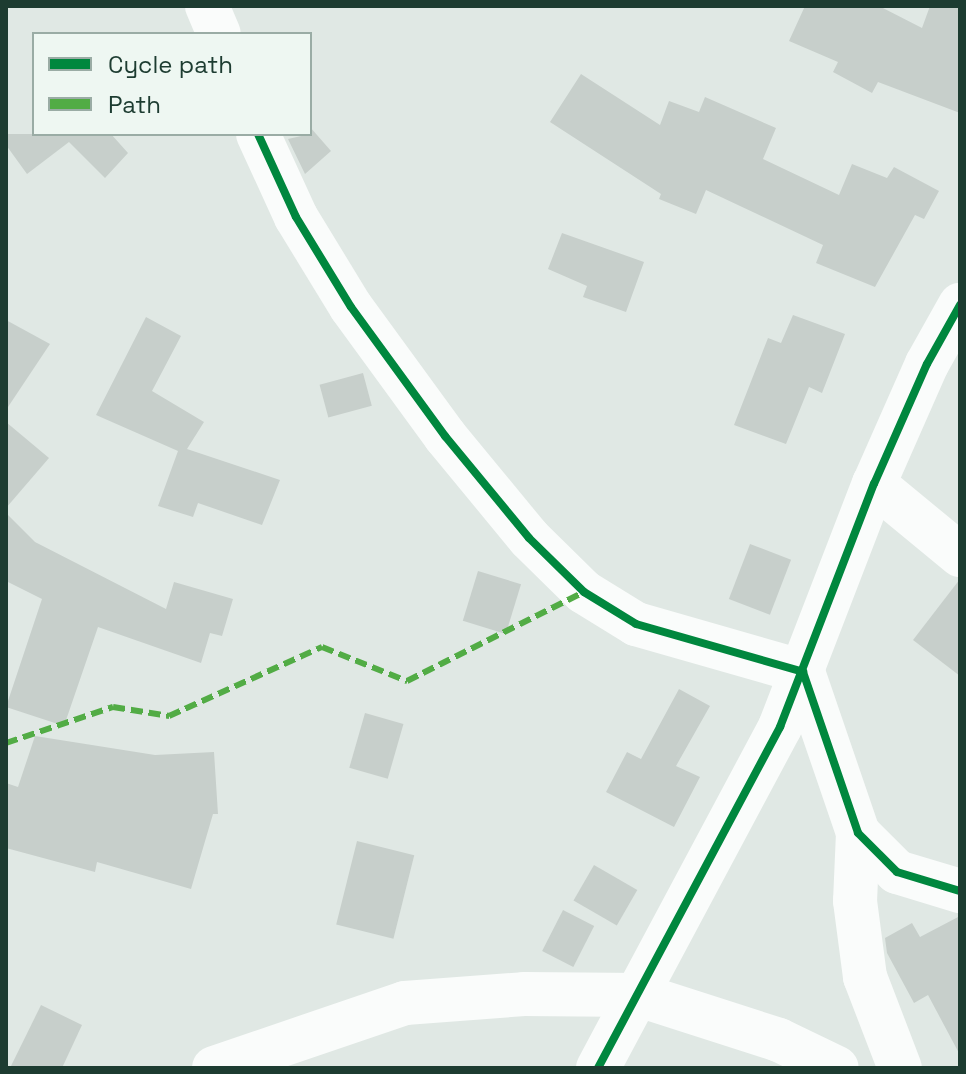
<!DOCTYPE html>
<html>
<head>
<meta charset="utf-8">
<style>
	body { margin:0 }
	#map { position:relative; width:966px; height:1074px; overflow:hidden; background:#e0e8e4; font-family:"Space Grotesk",sans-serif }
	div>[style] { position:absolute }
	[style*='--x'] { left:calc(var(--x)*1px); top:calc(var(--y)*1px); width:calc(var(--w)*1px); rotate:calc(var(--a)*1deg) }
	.building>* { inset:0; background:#c7cfcb; transform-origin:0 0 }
	.minor>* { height:44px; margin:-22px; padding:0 22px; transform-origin:22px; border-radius:22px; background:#fafcfb }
	.quiet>* { height:6px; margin-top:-3px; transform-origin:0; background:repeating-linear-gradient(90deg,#52ac45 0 12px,transparent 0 18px) }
	.cycleway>* { height:8px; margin:-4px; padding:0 4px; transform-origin:4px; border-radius:4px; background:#00873e }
	span { translate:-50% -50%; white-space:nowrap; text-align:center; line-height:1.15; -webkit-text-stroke:8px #eef7f2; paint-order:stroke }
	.frame { position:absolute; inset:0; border:8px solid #1d3c31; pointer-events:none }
	.legend { position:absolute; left:32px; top:32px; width:280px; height:104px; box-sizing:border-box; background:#eef7f2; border:2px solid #9aaca5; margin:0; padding:10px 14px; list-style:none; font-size:24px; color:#1d3c31 }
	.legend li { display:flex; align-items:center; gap:16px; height:40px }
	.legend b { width:40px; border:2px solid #9aaca5 }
</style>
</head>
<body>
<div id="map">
	<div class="building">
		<div style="clip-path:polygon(805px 6px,879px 6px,922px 28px,930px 6px,960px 6px,960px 113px,878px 82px,872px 93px,833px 72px,838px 62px,789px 41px)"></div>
		<div style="clip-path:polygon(581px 74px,660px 125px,669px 101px,699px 112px,705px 97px,776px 128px,763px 159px,839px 195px,852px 164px,887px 178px,894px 167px,939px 191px,924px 219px,915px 215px,875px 287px,816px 263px,823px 245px,706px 190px,696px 214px,659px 199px,661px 194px,550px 122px)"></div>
		<div style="clip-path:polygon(310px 127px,331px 151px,305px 174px,288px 139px,310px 134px)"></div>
		<div style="clip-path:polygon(6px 134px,111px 134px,128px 153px,105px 178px,69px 142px,27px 174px,6px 145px)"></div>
		<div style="clip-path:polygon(562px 233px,644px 262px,626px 312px,583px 297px,587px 286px,548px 269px)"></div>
		<div style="clip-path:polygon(793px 315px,845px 334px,822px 393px,809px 387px,786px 444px,734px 425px,768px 338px,781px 343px)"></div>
		<div style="clip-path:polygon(146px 317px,181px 336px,152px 391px,204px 422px,187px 449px,280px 480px,262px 525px,198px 503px,193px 517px,158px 506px,178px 451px,96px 415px)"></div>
		<div style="clip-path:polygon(6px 320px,50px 344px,6px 410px)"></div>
		<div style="left:363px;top:373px;width:34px;height:45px;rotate:75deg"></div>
		<div style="clip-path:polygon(6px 422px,49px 458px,6px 508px)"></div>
		<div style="clip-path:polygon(6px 513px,35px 542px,166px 609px,174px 582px,233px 599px,222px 636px,210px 633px,201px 663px,98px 627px,64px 726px,6px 707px,42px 599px,6px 581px)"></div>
		<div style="left:750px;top:544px;width:44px;height:59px;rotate:21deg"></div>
		<div style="left:478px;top:571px;width:45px;height:52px;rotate:17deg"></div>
		<div style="clip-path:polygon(960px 579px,960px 676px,913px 640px)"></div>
		<div style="clip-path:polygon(679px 689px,710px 706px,676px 766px,700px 777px,674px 827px,606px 792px,627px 752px,641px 759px)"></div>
		<div style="left:365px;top:713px;width:40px;height:57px;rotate:16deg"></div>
		<div style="clip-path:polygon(35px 736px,155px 755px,214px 752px,218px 814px,213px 814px,191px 889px,97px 862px,95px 872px,6px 848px,6px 783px,18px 787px)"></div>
		<div style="left:357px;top:841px;width:59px;height:86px;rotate:14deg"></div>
		<div style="left:594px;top:865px;width:50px;height:41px;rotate:30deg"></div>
		<div style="left:563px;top:910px;width:35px;height:46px;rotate:27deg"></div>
		<div style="clip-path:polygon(960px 916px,960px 1055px,928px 995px,914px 1003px,887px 953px,885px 938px,912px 923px,920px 937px)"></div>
		<div style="clip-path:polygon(41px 1005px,82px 1025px,62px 1068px,10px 1068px)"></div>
	</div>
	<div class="minor">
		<div style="--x:207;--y:6;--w:30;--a:67"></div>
		<div style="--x:258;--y:134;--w:91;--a:65.4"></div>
		<div style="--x:296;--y:217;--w:105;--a:58.6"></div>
		<div style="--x:351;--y:307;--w:160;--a:53.9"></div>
		<div style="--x:445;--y:436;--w:132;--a:50.5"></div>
		<div style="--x:529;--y:538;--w:77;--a:44.5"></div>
		<div style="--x:584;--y:592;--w:61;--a:31.6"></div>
		<div style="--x:636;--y:624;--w:174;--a:16"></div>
		<div style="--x:803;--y:672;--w:170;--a:71.1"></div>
		<div style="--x:858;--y:833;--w:55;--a:45"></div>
		<div style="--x:897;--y:872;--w:66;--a:16.8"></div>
		<div style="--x:874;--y:484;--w:112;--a:39.5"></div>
		<div style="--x:858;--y:833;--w:68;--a:92.5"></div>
		<div style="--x:855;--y:901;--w:77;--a:82.5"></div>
		<div style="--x:865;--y:977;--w:97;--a:69"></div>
		<div style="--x:214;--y:1068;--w:202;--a:-18.8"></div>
		<div style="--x:405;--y:1003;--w:119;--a:-4.3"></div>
		<div style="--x:524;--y:994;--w:115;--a:0.5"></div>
		<div style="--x:639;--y:995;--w:147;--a:17.8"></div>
		<div style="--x:779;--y:1040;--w:64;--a:25.8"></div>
		<div style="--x:598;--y:1068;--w:387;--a:-61.9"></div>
		<div style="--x:780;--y:727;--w:261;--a:-68.9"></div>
		<div style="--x:874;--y:484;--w:131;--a:-66.2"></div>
		<div style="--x:927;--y:364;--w:68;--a:-60.8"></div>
	</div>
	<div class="quiet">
		<div style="--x:6;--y:743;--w:113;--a:-18.6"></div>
		<div style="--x:113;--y:707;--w:57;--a:9.1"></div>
		<div style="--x:169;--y:716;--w:168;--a:-24.3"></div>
		<div style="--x:322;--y:647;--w:92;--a:21.8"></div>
		<div style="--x:407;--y:681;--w:198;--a:-26.7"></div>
	</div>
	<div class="cycleway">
		<div style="--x:258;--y:134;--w:91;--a:65.4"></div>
		<div style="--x:296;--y:217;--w:105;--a:58.6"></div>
		<div style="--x:351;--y:307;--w:160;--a:53.9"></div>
		<div style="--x:445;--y:436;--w:132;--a:50.5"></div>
		<div style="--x:529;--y:538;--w:77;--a:44.5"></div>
		<div style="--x:584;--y:592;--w:61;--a:31.6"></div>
		<div style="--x:636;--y:624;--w:174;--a:16"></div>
		<div style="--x:803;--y:672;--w:170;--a:71.1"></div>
		<div style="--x:858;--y:833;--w:55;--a:45"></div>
		<div style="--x:897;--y:872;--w:66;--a:16.8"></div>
		<div style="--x:598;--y:1068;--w:387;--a:-61.9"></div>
		<div style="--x:780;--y:727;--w:261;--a:-68.9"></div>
		<div style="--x:874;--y:484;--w:131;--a:-66.2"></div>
		<div style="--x:927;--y:364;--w:68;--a:-60.8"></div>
	</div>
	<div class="frame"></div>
	<ul class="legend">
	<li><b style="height:10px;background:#00873e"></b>Cycle path</li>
	<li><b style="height:10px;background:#52ac45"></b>Path</li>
	</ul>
</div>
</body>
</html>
